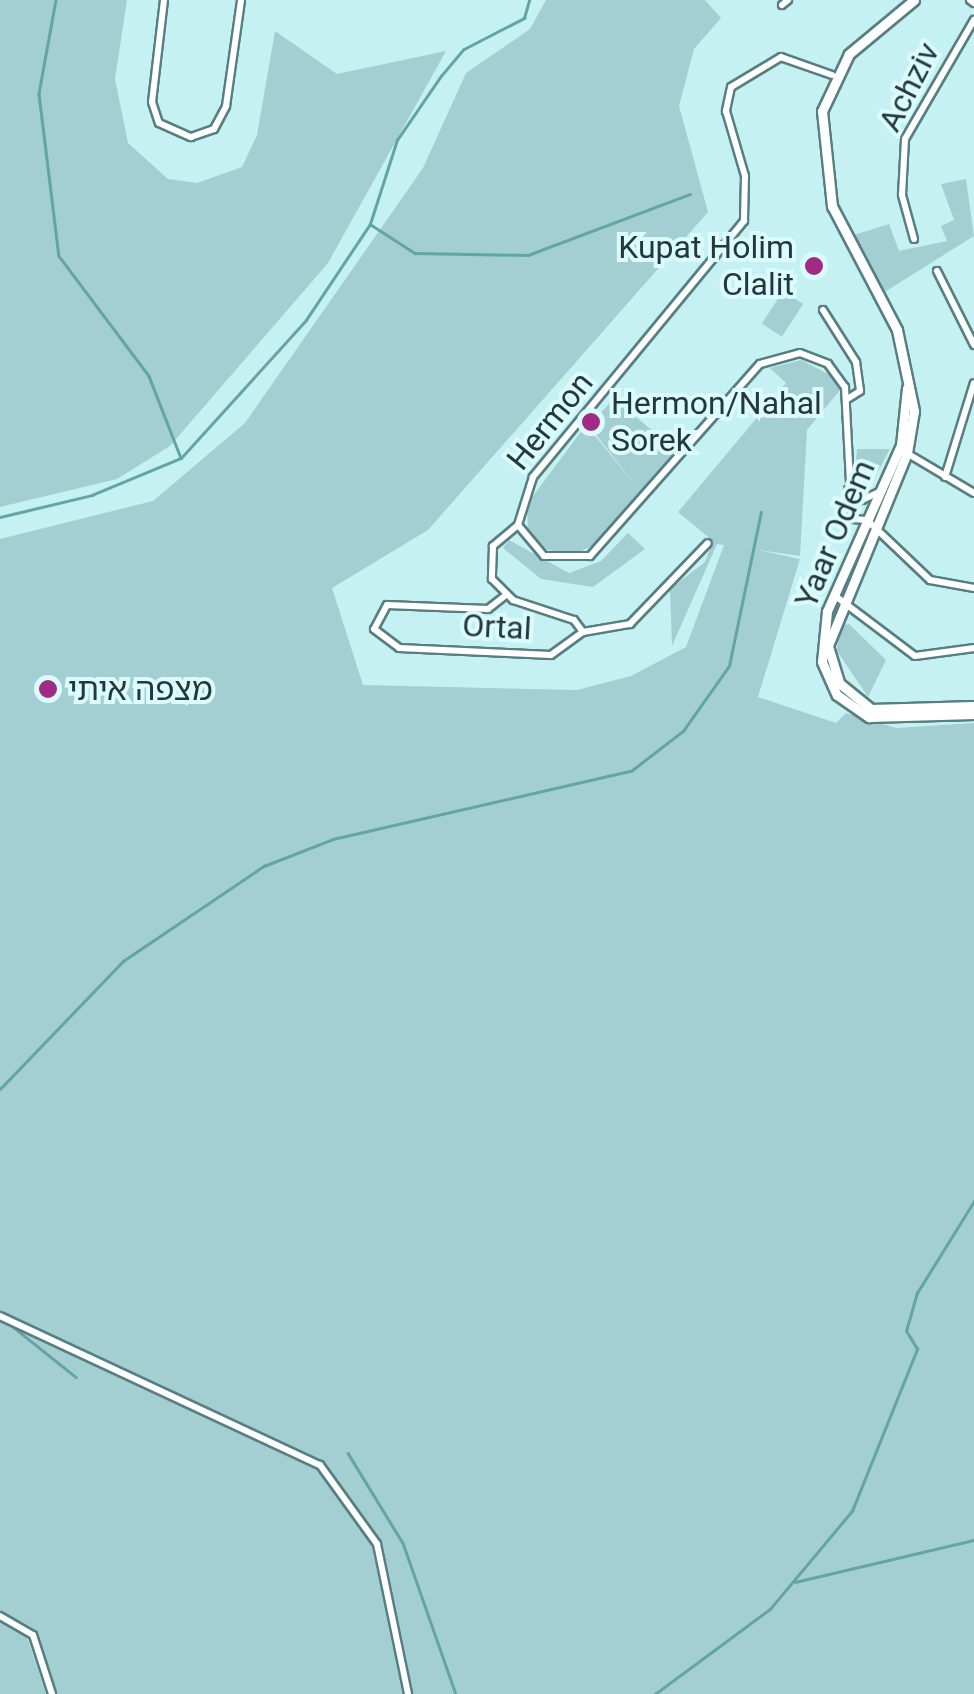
<!DOCTYPE html>
<html>
<head>
<meta charset="utf-8">
<style>
	body { margin:0 }
	#map { position:relative; width:974px; height:1694px; overflow:hidden; background:#c6f1f3; font-family:Roboto,"Noto Sans Hebrew",sans-serif }
	div>[style] { position:absolute }
	[style*='--x'] { left:calc(var(--x)*1px); top:calc(var(--y)*1px); width:calc(var(--w)*1px); rotate:calc(var(--a)*1deg) }
	.green>* { inset:0; background:#a3cfd2; transform-origin:0 0 }
	.stream>* { height:2.5px; margin:-1.25px; padding:0 1.25px; transform-origin:1.25px; border-radius:1.25px; background:#63a4a7 }
	.roads { filter:drop-shadow(2px 0 #577f82) drop-shadow(-2px 0 #577f82) drop-shadow(0 2px #577f82) drop-shadow(0 -2px #577f82) }
	.minor>* { height:6px; margin:-3px; padding:0 3px; transform-origin:3px; border-radius:3px; background:#fff }
	.tertiary>* { height:9px; margin:-4.5px; padding:0 4.5px; transform-origin:4.5px; border-radius:4.5px; background:#fff }
	.dots>* { width:28px; height:28px; translate:-50% -50%; box-sizing:border-box; border:5px solid #dafcfe; border-radius:50% }
	span { translate:-50% -50%; white-space:nowrap; text-align:center; line-height:1.15; -webkit-text-stroke:8px #dafcfe; paint-order:stroke }
	.street-label { font-size:32px; color:#263738 }
	.poi-label { font-size:32px; color:#263738 }
	.right { translate:-100% -50%; text-align:right }
	.left { translate:0 -50%; text-align:left }
</style>
</head>
<body>
<div id="map">
	<div class="green">
		<div style="clip-path:polygon(0 0,127px 0,115px 79px,128px 143px,168px 179px,197px 183px,242px 167px,257px 135px,275px 31px,337px 74px,446px 51px,328px 263px,170px 446px,117px 479px,0 507px)"></div>
		<div style="clip-path:polygon(546px 0,705px 0,721px 18px,694px 49px,679px 106px,708px 212px,428px 530px,332px 588px,363px 685px,577px 690px,631px 676px,686px 647px,724px 545px,717px 544px,672px 646px,670px 589px,705px 562px,713px 541px,678px 512px,786px 383px,770px 368px,801px 360px,834px 377px,841px 389px,807px 430px,800px 556px,758px 550px,800px 559px,758px 697px,836px 723px,846px 713px,896px 728px,974px 723px,974px 1694px,57px 1694px,34px 1630px,0 1611px,0 539px,153px 501px,245px 423px,423px 168px,466px 73px,530px 29px)"></div>
		<div style="clip-path:polygon(966px 179px,974px 236px,883px 293px,851px 236px,889px 224px,899px 251px,947px 241px,941px 226px,954px 220px,941px 184px)"></div>
		<div style="left:783px;top:291px;width:24px;height:39px;rotate:33deg"></div>
		<div style="clip-path:polygon(614px 398px,676px 451px,597px 543px,576px 554px,547px 550px,528px 532px,527px 504px,586px 425px,638px 488px,589px 426px)"></div>
		<div style="clip-path:polygon(857px 449px,890px 449px,866px 494px,854px 484px)"></div>
		<div style="clip-path:polygon(628px 533px,645px 549px,593px 587px,541px 579px,503px 548px,509px 540px,569px 573px,601px 561px)"></div>
		<div style="clip-path:polygon(849px 624px,886px 660px,868px 697px,837px 651px,839px 626px)"></div>
		<div style="clip-path:polygon(0 1621px,25px 1631px,46px 1694px,0 1694px)"></div>
	</div>
	<div class="stream">
		<div style="--x:56;--y:0;--w:96;--a:100.3"></div>
		<div style="--x:39;--y:94;--w:163;--a:83"></div>
		<div style="--x:59;--y:256;--w:150;--a:53.1"></div>
		<div style="--x:149;--y:376;--w:88;--a:68.7"></div>
		<div style="--x:370;--y:224;--w:54;--a:32.8"></div>
		<div style="--x:415;--y:253;--w:113;--a:1"></div>
		<div style="--x:528;--y:255;--w:173;--a:-20.6"></div>
		<div style="--x:0;--y:517;--w:95;--a:-13.4"></div>
		<div style="--x:92;--y:495;--w:96;--a:-22.6"></div>
		<div style="--x:181;--y:458;--w:186;--a:-47.8"></div>
		<div style="--x:306;--y:320;--w:115;--a:-56.3"></div>
		<div style="--x:370;--y:224;--w:88;--a:-72.2"></div>
		<div style="--x:397;--y:140;--w:78;--a:-55.5"></div>
		<div style="--x:441;--y:76;--w:35;--a:-50"></div>
		<div style="--x:464;--y:49;--w:68;--a:-27.3"></div>
		<div style="--x:524;--y:18;--w:19;--a:-74"></div>
		<div style="--x:0;--y:1089;--w:178;--a:-46.1"></div>
		<div style="--x:123;--y:961;--w:170;--a:-34"></div>
		<div style="--x:264;--y:866;--w:74;--a:-21.4"></div>
		<div style="--x:333;--y:839;--w:306;--a:-12.9"></div>
		<div style="--x:631;--y:771;--w:66;--a:-37.6"></div>
		<div style="--x:683;--y:731;--w:80;--a:-54.7"></div>
		<div style="--x:729;--y:666;--w:157;--a:-78.3"></div>
		<div style="--x:7;--y:1322;--w:88;--a:38.6"></div>
		<div style="--x:348;--y:1453;--w:105;--a:58.6"></div>
		<div style="--x:403;--y:1543;--w:160;--a:70.7"></div>
		<div style="--x:795;--y:1582;--w:184;--a:-13.2"></div>
		<div style="--x:655;--y:1694;--w:143;--a:-36.5"></div>
		<div style="--x:770;--y:1609;--w:128;--a:-50.1"></div>
		<div style="--x:852;--y:1511;--w:175;--a:-68.1"></div>
		<div style="--x:917;--y:1349;--w:21;--a:-121"></div>
		<div style="--x:906;--y:1331;--w:40;--a:-74"></div>
		<div style="--x:917;--y:1293;--w:108;--a:-58.2"></div>
	</div>
	<div class="roads">
		<div class="minor">
			<div style="--x:164;--y:0;--w:103;--a:96.7"></div>
			<div style="--x:152;--y:102;--w:22;--a:72"></div>
			<div style="--x:159;--y:123;--w:35;--a:24"></div>
			<div style="--x:191;--y:137;--w:24;--a:-19"></div>
			<div style="--x:214;--y:129;--w:26;--a:-62"></div>
			<div style="--x:226;--y:106;--w:107;--a:-81.9"></div>
			<div style="--x:970;--y:0;--w:5;--a:37"></div>
			<div style="--x:782;--y:5;--w:8;--a:-40"></div>
			<div style="--x:832;--y:75;--w:54;--a:-160.6"></div>
			<div style="--x:781;--y:57;--w:58;--a:149"></div>
			<div style="--x:731;--y:87;--w:25;--a:102"></div>
			<div style="--x:726;--y:111;--w:68;--a:73.7"></div>
			<div style="--x:745;--y:176;--w:45;--a:91.3"></div>
			<div style="--x:744;--y:221;--w:332;--a:129.5"></div>
			<div style="--x:533;--y:477;--w:50;--a:107.4"></div>
			<div style="--x:518;--y:525;--w:40;--a:50"></div>
			<div style="--x:544;--y:556;--w:46;--a:0"></div>
			<div style="--x:590;--y:556;--w:256;--a:-48.5"></div>
			<div style="--x:760;--y:364;--w:41;--a:-15.4"></div>
			<div style="--x:800;--y:353;--w:30;--a:21"></div>
			<div style="--x:828;--y:364;--w:29;--a:54"></div>
			<div style="--x:845;--y:387;--w:132;--a:87"></div>
			<div style="--x:852;--y:519;--w:15;--a:4"></div>
			<div style="--x:867;--y:520;--w:87;--a:43.6"></div>
			<div style="--x:930;--y:580;--w:45;--a:10.3"></div>
			<div style="--x:914;--y:239;--w:46;--a:-105.3"></div>
			<div style="--x:902;--y:195;--w:56;--a:-86.9"></div>
			<div style="--x:905;--y:139;--w:138;--a:-59.9"></div>
			<div style="--x:937;--y:271;--w:83;--a:63.4"></div>
			<div style="--x:823;--y:310;--w:62;--a:57.6"></div>
			<div style="--x:856;--y:362;--w:29;--a:82"></div>
			<div style="--x:860;--y:391;--w:15;--a:148"></div>
			<div style="--x:905;--y:452;--w:80;--a:30.7"></div>
			<div style="--x:945;--y:477;--w:98;--a:-72.9"></div>
			<div style="--x:848;--y:489;--w:18;--a:38"></div>
			<div style="--x:862;--y:500;--w:19;--a:-25"></div>
			<div style="--x:518;--y:525;--w:33;--a:140"></div>
			<div style="--x:493;--y:546;--w:33;--a:92"></div>
			<div style="--x:492;--y:579;--w:30;--a:45"></div>
			<div style="--x:513;--y:600;--w:64;--a:18.2"></div>
			<div style="--x:574;--y:620;--w:15;--a:53"></div>
			<div style="--x:506;--y:595;--w:23;--a:142"></div>
			<div style="--x:488;--y:609;--w:101;--a:-177.7"></div>
			<div style="--x:387;--y:605;--w:27;--a:118"></div>
			<div style="--x:374;--y:629;--w:31;--a:37"></div>
			<div style="--x:399;--y:648;--w:152;--a:2.6"></div>
			<div style="--x:551;--y:655;--w:39;--a:-36"></div>
			<div style="--x:834;--y:595;--w:101;--a:37"></div>
			<div style="--x:915;--y:656;--w:60;--a:-7.7"></div>
			<div style="--x:583;--y:632;--w:48;--a:-9.7"></div>
			<div style="--x:630;--y:624;--w:112;--a:-46.1"></div>
			<div style="--x:0;--y:1316;--w:353;--a:25"></div>
			<div style="--x:320;--y:1465;--w:97;--a:54.2"></div>
			<div style="--x:377;--y:1544;--w:153;--a:78.3"></div>
			<div style="--x:0;--y:1616;--w:38;--a:30"></div>
			<div style="--x:33;--y:1635;--w:62;--a:72.1"></div>
		</div>
		<div class="tertiary">
			<div style="--x:914;--y:0;--w:85;--a:140.3"></div>
			<div style="--x:849;--y:54;--w:63;--a:115.3"></div>
			<div style="--x:822;--y:111;--w:96;--a:84"></div>
			<div style="--x:832;--y:206;--w:140;--a:62.3"></div>
			<div style="--x:897;--y:330;--w:83;--a:78.1"></div>
			<div style="--x:914;--y:411;--w:43;--a:99.5"></div>
			<div style="--x:907;--y:453;--w:209;--a:112.3"></div>
			<div style="--x:828;--y:646;--w:39;--a:73"></div>
			<div style="--x:839;--y:683;--w:41;--a:39.1"></div>
			<div style="--x:871;--y:709;--w:103;--a:-1.7"></div>
			<div style="--x:907;--y:388;--w:57;--a:96"></div>
			<div style="--x:901;--y:445;--w:182;--a:114"></div>
			<div style="--x:827;--y:611;--w:51;--a:95.6"></div>
			<div style="--x:822;--y:662;--w:36;--a:66"></div>
			<div style="--x:837;--y:695;--w:39;--a:35"></div>
			<div style="--x:869;--y:717;--w:105;--a:-1.6"></div>
		</div>
	</div>
	<div class="dots">
		<div style="left:814px;top:266px;background:#a02b85"></div>
		<div style="left:591px;top:422px;background:#a02b85"></div>
		<div style="left:48px;top:689px;background:#a02b85"></div>
	</div>
	<div class="street-label">
		<span style="left:909px;top:87px;rotate:-63deg">Achziv</span>
		<span style="left:550px;top:421px;rotate:-51deg">Hermon</span>
		<span style="left:835px;top:534px;rotate:-67deg">Yaar Odem</span>
		<span style="left:497px;top:627px;rotate:3deg">Ortal</span>
	</div>
	<div class="poi-label">
		<span class="right" style="left:794px;top:266px">Kupat Holim<br>Clalit</span>
		<span class="left" style="left:611px;top:422px">Hermon/Nahal<br>Sorek</span>
		<span class="left" style="left:68px;top:689px">מצפה איתי</span>
	</div>
</div>
</body>
</html>
